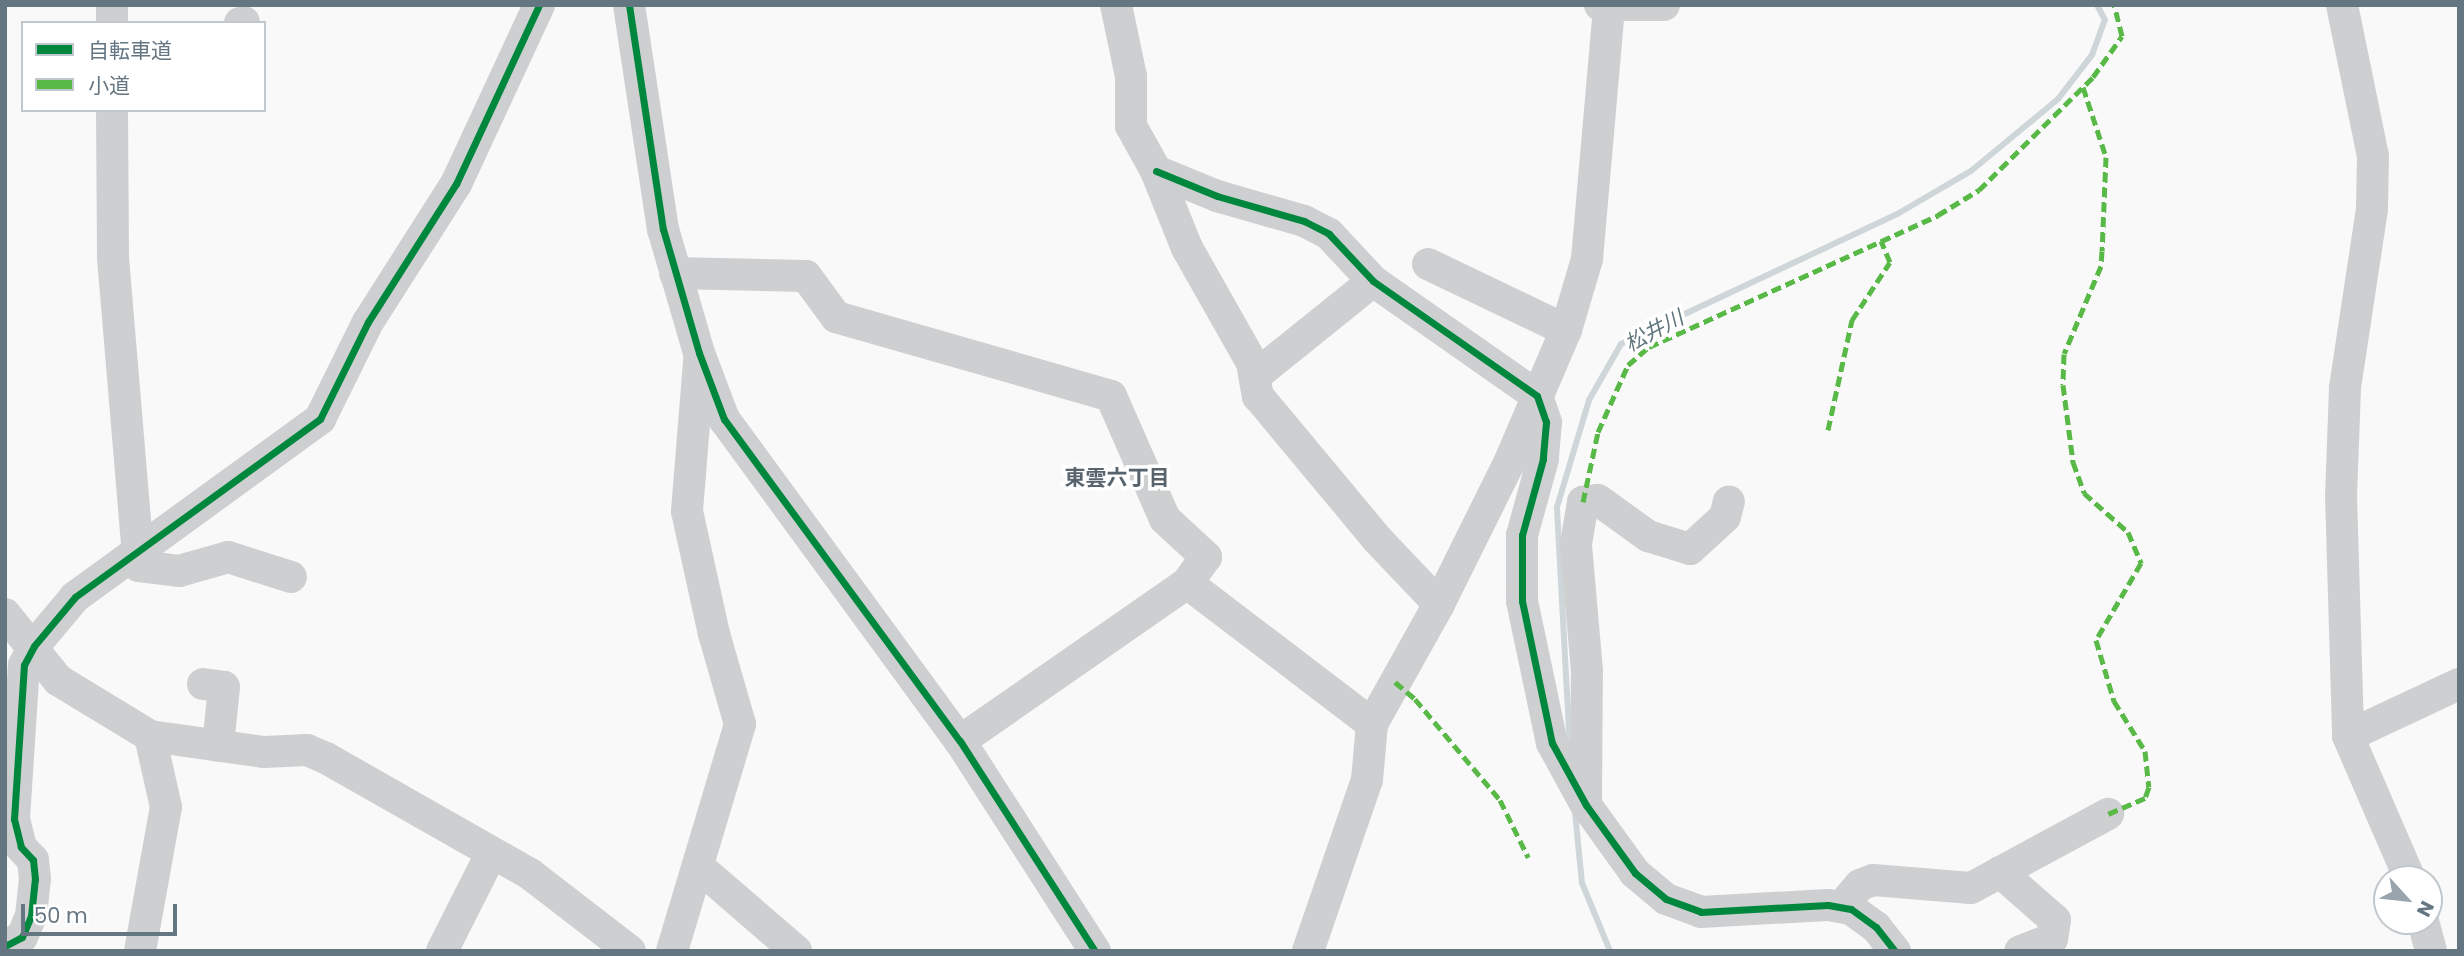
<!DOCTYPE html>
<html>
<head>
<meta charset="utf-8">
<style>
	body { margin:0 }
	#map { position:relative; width:2464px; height:956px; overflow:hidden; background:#f9f9f9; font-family:Poppins,"Noto Sans JP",sans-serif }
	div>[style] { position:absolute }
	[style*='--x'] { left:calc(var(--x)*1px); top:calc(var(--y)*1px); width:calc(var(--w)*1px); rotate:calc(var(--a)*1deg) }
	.stream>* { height:6px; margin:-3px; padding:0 3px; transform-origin:3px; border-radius:3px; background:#ced6d9 }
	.minor>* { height:32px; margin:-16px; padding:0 16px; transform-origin:16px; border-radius:16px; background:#cecfd0 }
	.quiet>* { height:5px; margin-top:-2.5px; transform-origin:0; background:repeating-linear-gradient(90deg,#58b947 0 10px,transparent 0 15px) }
	.cycleway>* { height:7px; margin:-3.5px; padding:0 3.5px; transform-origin:3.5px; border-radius:3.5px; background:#00873e }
	span { translate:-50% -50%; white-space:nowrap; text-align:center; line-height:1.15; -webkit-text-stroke:7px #fff; paint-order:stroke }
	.water-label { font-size:21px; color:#60757c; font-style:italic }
	.neighbourhood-label { font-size:21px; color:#57646e; font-weight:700 }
	.frame { position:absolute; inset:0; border:7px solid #657683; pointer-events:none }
	.legend { position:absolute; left:21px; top:21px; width:245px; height:91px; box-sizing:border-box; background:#fff; border:2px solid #c1c8cd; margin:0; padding:9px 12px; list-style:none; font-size:21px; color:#657683 }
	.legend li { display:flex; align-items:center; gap:14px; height:35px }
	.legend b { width:35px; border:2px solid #c1c8cd }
	.north { position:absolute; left:2373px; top:865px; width:70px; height:70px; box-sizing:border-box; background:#fff; border:2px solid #c1c8cd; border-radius:50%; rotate:117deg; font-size:19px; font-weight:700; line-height:28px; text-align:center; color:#657683 }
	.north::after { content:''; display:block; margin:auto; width:24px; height:32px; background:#99a4ac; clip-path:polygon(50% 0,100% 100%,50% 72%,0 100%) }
	.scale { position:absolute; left:21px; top:904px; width:156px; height:32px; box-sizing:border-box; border:4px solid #657683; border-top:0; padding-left:9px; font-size:21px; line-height:24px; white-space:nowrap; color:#657683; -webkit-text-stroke:5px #fff; paint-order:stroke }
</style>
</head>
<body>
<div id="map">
	<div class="stream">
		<div style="--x:1570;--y:749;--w:242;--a:-93.1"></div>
		<div style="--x:1557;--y:507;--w:112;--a:-73.3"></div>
		<div style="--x:1589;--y:400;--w:64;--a:-60.3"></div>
		<div style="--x:1621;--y:344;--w:307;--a:-25.2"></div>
		<div style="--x:1899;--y:213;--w:83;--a:-30.3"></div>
		<div style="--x:1971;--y:171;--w:113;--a:-39.6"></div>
		<div style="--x:2058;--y:99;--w:56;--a:-52.3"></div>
		<div style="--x:2092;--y:55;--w:37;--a:-70"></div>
		<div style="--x:2105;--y:20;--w:17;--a:-118"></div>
		<div style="--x:1575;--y:812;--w:71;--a:84.4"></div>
		<div style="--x:1582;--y:883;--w:74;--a:67.6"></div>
	</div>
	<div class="minor">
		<div style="--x:112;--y:5;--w:18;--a:90"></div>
		<div style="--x:629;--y:5;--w:227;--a:81.4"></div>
		<div style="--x:663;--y:229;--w:129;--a:73.8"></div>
		<div style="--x:699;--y:353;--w:71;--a:69.3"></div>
		<div style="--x:724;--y:419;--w:399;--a:53.8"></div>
		<div style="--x:960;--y:741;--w:250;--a:57.3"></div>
		<div style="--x:1116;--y:5;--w:73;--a:78.1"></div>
		<div style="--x:1131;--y:76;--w:50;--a:90"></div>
		<div style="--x:1131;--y:126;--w:51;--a:60.9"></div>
		<div style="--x:1156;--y:171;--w:83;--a:68.1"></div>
		<div style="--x:1187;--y:248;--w:132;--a:60.5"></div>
		<div style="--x:1252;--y:363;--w:34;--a:80"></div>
		<div style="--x:1258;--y:396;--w:186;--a:50.2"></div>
		<div style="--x:1377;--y:539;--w:90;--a:46.4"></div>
		<div style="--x:1600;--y:5;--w:64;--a:0"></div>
		<div style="--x:2342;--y:5;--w:154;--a:78.4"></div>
		<div style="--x:2373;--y:156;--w:53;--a:91.1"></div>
		<div style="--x:2372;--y:209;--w:181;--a:98.6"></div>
		<div style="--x:2345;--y:388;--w:107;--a:92.1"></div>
		<div style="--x:2341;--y:495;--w:241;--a:88.3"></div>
		<div style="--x:2348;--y:736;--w:156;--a:66.6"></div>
		<div style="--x:240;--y:23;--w:4;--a:-14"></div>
		<div style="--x:112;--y:110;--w:148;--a:89.6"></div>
		<div style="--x:113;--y:258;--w:309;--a:85.2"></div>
		<div style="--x:139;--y:566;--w:40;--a:7.1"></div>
		<div style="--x:179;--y:571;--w:51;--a:-15.9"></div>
		<div style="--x:228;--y:557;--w:66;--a:17.6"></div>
		<div style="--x:1156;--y:171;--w:66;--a:22.3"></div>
		<div style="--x:1217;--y:196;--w:91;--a:16"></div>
		<div style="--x:1304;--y:221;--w:28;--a:27"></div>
		<div style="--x:1329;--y:234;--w:64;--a:46.9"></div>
		<div style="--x:1373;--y:281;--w:200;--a:35"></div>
		<div style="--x:1537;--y:396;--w:28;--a:71"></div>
		<div style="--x:1546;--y:422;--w:37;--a:95"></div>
		<div style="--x:1543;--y:459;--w:79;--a:105.4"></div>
		<div style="--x:1522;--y:535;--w:66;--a:90"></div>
		<div style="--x:1522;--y:601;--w:145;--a:78.1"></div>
		<div style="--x:1552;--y:743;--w:71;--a:61.3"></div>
		<div style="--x:1586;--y:805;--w:84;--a:54.2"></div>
		<div style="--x:1635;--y:873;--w:40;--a:40"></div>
		<div style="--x:1666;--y:899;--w:37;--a:20"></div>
		<div style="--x:1701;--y:912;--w:127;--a:-3.2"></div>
		<div style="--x:1828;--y:905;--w:23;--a:10"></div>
		<div style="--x:1851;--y:909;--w:31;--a:36"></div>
		<div style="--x:1876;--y:927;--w:31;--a:52"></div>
		<div style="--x:1428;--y:264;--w:153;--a:25.6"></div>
		<div style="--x:675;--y:273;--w:131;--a:1.3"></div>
		<div style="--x:806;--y:276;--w:51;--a:53.8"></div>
		<div style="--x:836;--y:317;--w:286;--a:16"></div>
		<div style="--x:1111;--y:396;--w:134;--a:66.3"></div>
		<div style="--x:1165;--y:519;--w:56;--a:42.8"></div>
		<div style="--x:1206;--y:557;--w:32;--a:126"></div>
		<div style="--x:1255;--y:376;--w:151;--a:-38.8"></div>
		<div style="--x:5;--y:614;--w:85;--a:51.2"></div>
		<div style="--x:58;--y:680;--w:108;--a:31.3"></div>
		<div style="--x:150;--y:736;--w:115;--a:8"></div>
		<div style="--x:264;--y:752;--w:43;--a:-2.7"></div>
		<div style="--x:307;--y:750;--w:21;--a:23"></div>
		<div style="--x:326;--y:758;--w:235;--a:29.6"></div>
		<div style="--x:530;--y:874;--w:126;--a:37.6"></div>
		<div style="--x:203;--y:684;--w:21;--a:8"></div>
		<div style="--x:224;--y:687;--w:59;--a:95.8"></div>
		<div style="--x:2348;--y:736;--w:123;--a:-25.1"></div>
		<div style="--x:960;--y:741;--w:277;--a:-34.8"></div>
		<div style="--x:1187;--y:583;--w:233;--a:37.3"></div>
		<div style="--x:1586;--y:800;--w:129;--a:-89.6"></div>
		<div style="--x:1587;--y:671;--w:127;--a:-95"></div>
		<div style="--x:1576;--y:544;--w:43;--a:-80.5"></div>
		<div style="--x:1583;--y:502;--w:15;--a:-8"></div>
		<div style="--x:1598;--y:500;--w:62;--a:35.8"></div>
		<div style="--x:1648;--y:536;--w:44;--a:17.2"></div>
		<div style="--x:1690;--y:549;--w:47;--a:-42.4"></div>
		<div style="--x:1725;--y:517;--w:16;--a:-76"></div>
		<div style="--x:700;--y:868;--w:127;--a:40.8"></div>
		<div style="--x:2000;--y:872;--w:73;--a:41.1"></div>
		<div style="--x:2055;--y:920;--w:19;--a:99"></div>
		<div style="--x:2052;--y:939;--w:34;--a:159"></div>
		<div style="--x:1841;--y:907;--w:29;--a:-49"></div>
		<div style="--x:1860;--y:885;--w:14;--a:-21"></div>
		<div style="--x:1873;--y:880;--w:98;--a:4.7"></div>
		<div style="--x:1971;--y:888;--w:156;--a:-28.4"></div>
		<div style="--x:2423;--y:921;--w:31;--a:75"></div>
		<div style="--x:5;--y:946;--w:19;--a:-28"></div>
		<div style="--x:22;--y:937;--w:23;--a:-67"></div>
		<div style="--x:31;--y:916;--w:37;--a:-84"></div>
		<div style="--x:35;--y:879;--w:19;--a:-96"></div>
		<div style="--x:33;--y:860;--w:18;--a:-133"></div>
		<div style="--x:21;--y:847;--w:29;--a:-104"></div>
		<div style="--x:14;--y:819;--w:154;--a:-86.3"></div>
		<div style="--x:24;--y:665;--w:21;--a:-62"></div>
		<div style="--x:34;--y:646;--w:64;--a:-50.1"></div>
		<div style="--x:75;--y:597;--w:303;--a:-36"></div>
		<div style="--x:320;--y:419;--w:108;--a:-63.7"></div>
		<div style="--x:368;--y:322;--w:164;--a:-57.5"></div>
		<div style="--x:456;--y:184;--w:197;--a:-65.1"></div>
		<div style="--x:140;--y:951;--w:146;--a:-79.8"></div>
		<div style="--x:166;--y:807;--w:73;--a:-102.7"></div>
		<div style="--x:442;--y:951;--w:109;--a:-63.2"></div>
		<div style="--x:672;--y:951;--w:237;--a:-73.3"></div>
		<div style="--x:740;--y:724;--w:94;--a:-106.1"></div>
		<div style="--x:714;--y:634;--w:126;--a:-102.4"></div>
		<div style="--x:687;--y:511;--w:150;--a:-85.4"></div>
		<div style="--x:1308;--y:951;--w:181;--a:-71"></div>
		<div style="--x:1367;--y:780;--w:56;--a:-84.9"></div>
		<div style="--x:1372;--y:724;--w:137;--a:-60.8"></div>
		<div style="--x:1439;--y:604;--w:157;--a:-63.6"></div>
		<div style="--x:1509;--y:463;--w:145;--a:-66.8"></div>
		<div style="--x:1566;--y:330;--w:74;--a:-73.5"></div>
		<div style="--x:1587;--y:259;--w:255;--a:-85"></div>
	</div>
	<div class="quiet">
		<div style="--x:2083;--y:87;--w:74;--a:71.8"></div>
		<div style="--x:2106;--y:157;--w:94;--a:92.4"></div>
		<div style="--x:2102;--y:251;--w:15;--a:94"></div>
		<div style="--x:2101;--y:266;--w:95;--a:112.8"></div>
		<div style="--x:2064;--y:354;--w:31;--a:92"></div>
		<div style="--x:2063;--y:385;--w:78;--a:82.6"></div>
		<div style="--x:2073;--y:462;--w:33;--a:70"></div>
		<div style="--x:2084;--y:493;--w:59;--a:41.6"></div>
		<div style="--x:2128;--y:532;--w:34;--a:67"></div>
		<div style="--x:2141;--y:563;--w:89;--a:120.3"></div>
		<div style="--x:2096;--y:640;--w:64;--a:73.6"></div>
		<div style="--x:2114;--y:701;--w:59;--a:58.2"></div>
		<div style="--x:2145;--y:751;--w:36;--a:84"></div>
		<div style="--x:2149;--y:787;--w:12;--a:110"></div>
		<div style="--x:2145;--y:798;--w:40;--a:156.6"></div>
		<div style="--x:1828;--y:430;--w:113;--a:-77.7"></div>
		<div style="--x:1852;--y:320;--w:69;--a:-56.8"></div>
		<div style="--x:1890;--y:262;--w:23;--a:-113"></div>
		<div style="--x:1583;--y:502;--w:72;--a:-77.9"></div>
		<div style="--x:1598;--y:432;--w:73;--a:-65.9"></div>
		<div style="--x:1628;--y:365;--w:28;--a:-41"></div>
		<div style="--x:1649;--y:347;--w:318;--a:-24.5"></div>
		<div style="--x:1938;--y:215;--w:48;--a:-31.4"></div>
		<div style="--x:1979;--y:190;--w:161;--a:-44.7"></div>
		<div style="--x:2093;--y:77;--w:50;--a:-54.7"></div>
		<div style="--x:2122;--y:36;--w:32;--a:-104"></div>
		<div style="--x:1395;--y:682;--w:26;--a:40"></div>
		<div style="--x:1415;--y:699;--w:132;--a:49.9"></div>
		<div style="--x:1500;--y:800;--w:64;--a:63.8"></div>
	</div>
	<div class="cycleway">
		<div style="--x:629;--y:5;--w:227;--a:81.4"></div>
		<div style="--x:663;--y:229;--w:129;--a:73.8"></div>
		<div style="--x:699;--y:353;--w:71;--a:69.3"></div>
		<div style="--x:724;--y:419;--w:399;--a:53.8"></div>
		<div style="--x:960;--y:741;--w:250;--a:57.3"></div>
		<div style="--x:1156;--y:171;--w:66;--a:22.3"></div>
		<div style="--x:1217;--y:196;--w:91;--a:16"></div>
		<div style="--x:1304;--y:221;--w:28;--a:27"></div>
		<div style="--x:1329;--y:234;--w:64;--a:46.9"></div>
		<div style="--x:1373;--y:281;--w:200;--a:35"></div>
		<div style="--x:1537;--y:396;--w:28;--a:71"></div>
		<div style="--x:1546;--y:422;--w:37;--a:95"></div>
		<div style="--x:1543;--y:459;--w:79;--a:105.4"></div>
		<div style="--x:1522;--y:535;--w:66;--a:90"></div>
		<div style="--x:1522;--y:601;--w:145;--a:78.1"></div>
		<div style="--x:1552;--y:743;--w:71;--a:61.3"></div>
		<div style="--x:1586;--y:805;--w:84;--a:54.2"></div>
		<div style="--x:1635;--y:873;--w:40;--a:40"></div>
		<div style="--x:1666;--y:899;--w:37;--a:20"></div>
		<div style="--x:1701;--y:912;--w:127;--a:-3.2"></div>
		<div style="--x:1828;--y:905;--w:23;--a:10"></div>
		<div style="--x:1851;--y:909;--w:31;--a:36"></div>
		<div style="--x:1876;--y:927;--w:31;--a:52"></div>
		<div style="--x:5;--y:946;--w:19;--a:-28"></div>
		<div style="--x:22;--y:937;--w:23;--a:-67"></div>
		<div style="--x:31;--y:916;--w:37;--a:-84"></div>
		<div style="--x:35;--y:879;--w:19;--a:-96"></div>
		<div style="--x:33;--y:860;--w:18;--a:-133"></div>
		<div style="--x:21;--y:847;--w:29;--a:-104"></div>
		<div style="--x:14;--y:819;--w:154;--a:-86.3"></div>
		<div style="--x:24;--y:665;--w:21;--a:-62"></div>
		<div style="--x:34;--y:646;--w:64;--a:-50.1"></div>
		<div style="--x:75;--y:597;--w:303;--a:-36"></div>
		<div style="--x:320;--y:419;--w:108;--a:-63.7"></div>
		<div style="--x:368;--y:322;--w:164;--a:-57.5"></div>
		<div style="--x:456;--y:184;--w:197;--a:-65.1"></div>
	</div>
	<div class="water-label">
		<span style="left:1654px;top:331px;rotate:-28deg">松井川</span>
	</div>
	<div class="neighbourhood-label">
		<span style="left:1117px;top:478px">東雲六丁目</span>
	</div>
	<div class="frame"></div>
	<ul class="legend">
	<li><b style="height:9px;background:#00873e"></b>自転車道</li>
	<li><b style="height:9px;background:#58b947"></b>小道</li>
	</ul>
	<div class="north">N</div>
	<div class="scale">50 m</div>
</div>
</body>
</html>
